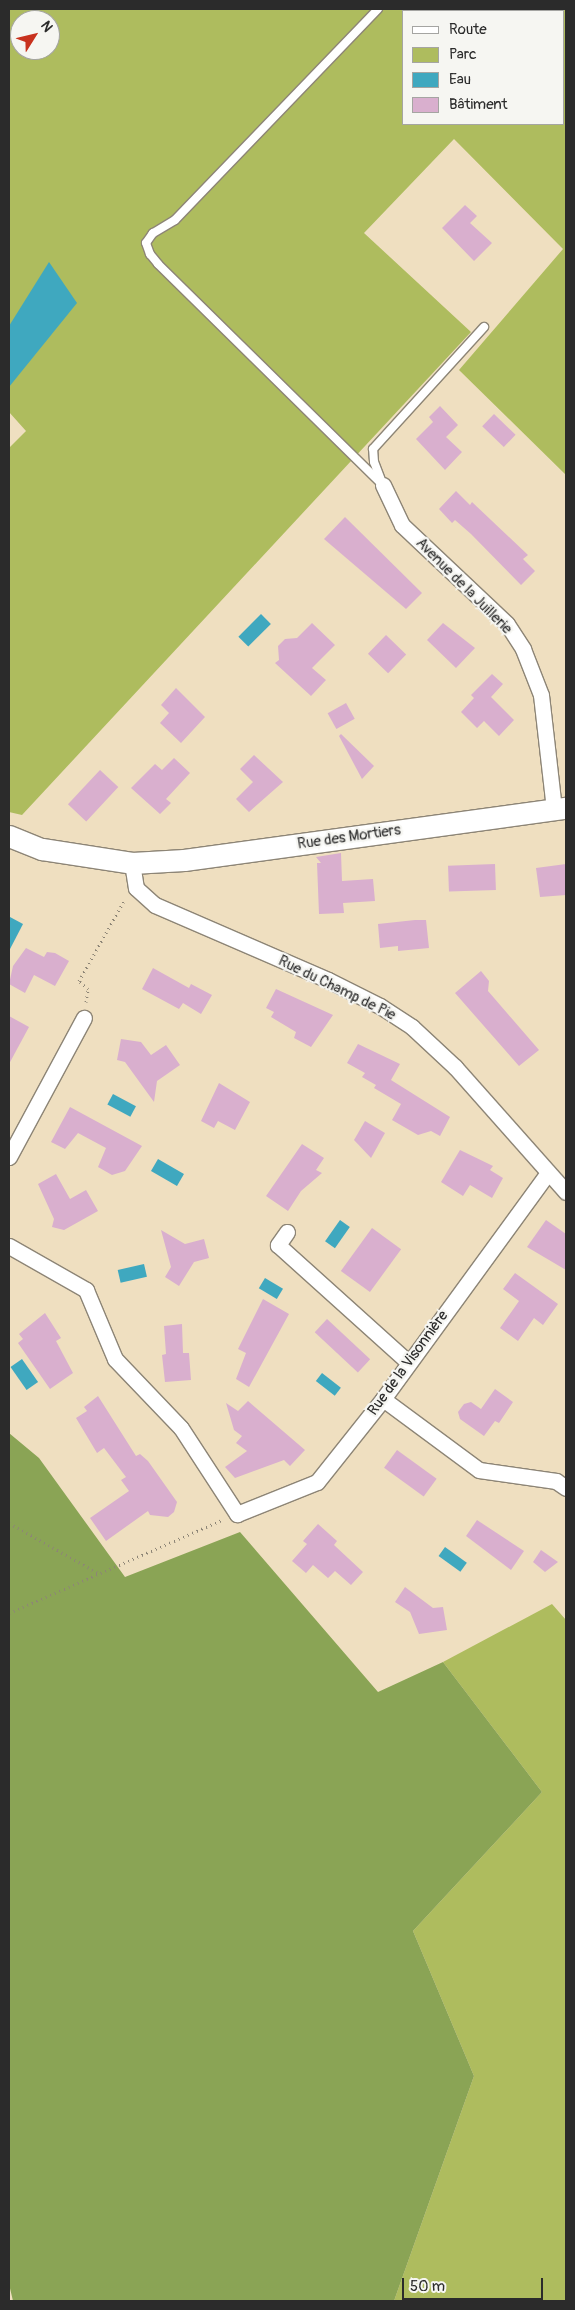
<!DOCTYPE html>
<html>
<head>
<meta charset="utf-8">
<style>
	body { margin:0 }
	#map { position:relative; width:575px; height:2310px; overflow:hidden; background:#efdfc0; font-family:Pangolin,sans-serif }
	div>[style] { position:absolute }
	[style*='--x'] { left:calc(var(--x)*1px); top:calc(var(--y)*1px); width:calc(var(--w)*1px); rotate:calc(var(--a)*1deg) }
	.green>* { inset:0; background:#aebc5e }
	.forest>* { inset:0; background:#8aa455 }
	.water>* { inset:0; background:#3fa8bf; transform-origin:0 0 }
	.building>* { inset:0; background:#d9afce; transform-origin:0 0 }
	.path>* { height:3px; margin-top:-1.5px; transform-origin:0; background:repeating-linear-gradient(90deg,#8d8576 0 1px,transparent 0 5px) }
	.roads { filter:drop-shadow(1px 0 #8d8576) drop-shadow(-1px 0 #8d8576) drop-shadow(0 1px #8d8576) drop-shadow(0 -1px #8d8576) }
	.lane>* { height:8px; margin:-4px; padding:0 4px; transform-origin:4px; border-radius:4px; background:#fff }
	.street>* { height:15px; margin:-7.5px; padding:0 7.5px; transform-origin:7.5px; border-radius:7.5px; background:#fff }
	.secondary>* { height:21px; margin:-10.5px; padding:0 10.5px; transform-origin:10.5px; border-radius:10.5px; background:#fff }
	span { translate:-50% -50%; white-space:nowrap; text-align:center; line-height:1.15; -webkit-text-stroke:4.5px #f6f6f2; paint-order:stroke }
	.street-label { font-size:15px; color:#2b2b2b }
	.frame { position:absolute; inset:0; border:10px solid #2b2b2b; pointer-events:none }
	.legend { position:absolute; left:402px; top:10px; width:162px; height:115px; box-sizing:border-box; background:#f6f6f2; border:1px solid #a5a5a2; margin:0; padding:6px 9px; list-style:none; font-size:15px; color:#2b2b2b }
	.legend li { display:flex; align-items:center; gap:10px; height:25px }
	.legend b { width:25px; border:1px solid #a5a5a2 }
	.north { position:absolute; left:10px; top:10px; width:50px; height:50px; box-sizing:border-box; background:#f6f6f2; border:1px solid #a5a5a2; border-radius:50%; rotate:54deg; font-size:14px; font-weight:700; line-height:20px; text-align:center; color:#2b2b2b }
	.north::after { content:''; display:block; margin:auto; width:18px; height:22px; background:#c8321e; clip-path:polygon(50% 0,100% 100%,50% 72%,0 100%) }
	.scale { position:absolute; left:402px; top:2278px; width:141px; height:22px; box-sizing:border-box; border:2px solid #2b2b2b; border-top:0; padding-left:6px; font-size:15px; line-height:18px; white-space:nowrap; color:#2b2b2b; -webkit-text-stroke:4px #f6f6f2; paint-order:stroke }
</style>
</head>
<body>
<div id="map">
	<div class="green">
		<div style="clip-path:polygon(evenodd,9px 9px,566px 9px,566px 475px,459px 370px,563px 249px,454px 139px,364px 233px,471px 332px,22px 815px,9px 812px,9px 448px,26px 431px,9px 412px,9px 9px,404px 11px,564px 11px,564px 124px,404px 124px,404px 11px,9px 9px,20px 20px,50px 20px,50px 50px,20px 50px,20px 20px)"></div>
		<div style="clip-path:polygon(552px 1604px,566px 1620px,566px 2301px,394px 2301px,474px 2076px,413px 1931px,542px 1792px,443px 1662px)"></div>
	</div>
	<div class="forest">
		<div style="clip-path:polygon(9px 1433px,39px 1458px,125px 1577px,240px 1532px,378px 1692px,443px 1662px,542px 1792px,413px 1931px,474px 2076px,394px 2301px,13px 2301px,9px 2284px)"></div>
	</div>
	<div class="water">
		<div style="clip-path:polygon(49px 262px,77px 303px,9px 387px,9px 326px)"></div>
		<div style="left:261px;top:614px;width:14px;height:32px;rotate:45deg"></div>
		<div style="clip-path:polygon(10px 917px,23px 924px,9px 951px,9px 919px)"></div>
		<div style="left:113px;top:1094px;width:26px;height:12px;rotate:28deg"></div>
		<div style="left:158px;top:1159px;width:30px;height:14px;rotate:30deg"></div>
		<div style="left:340px;top:1220px;width:12px;height:26px;rotate:35deg"></div>
		<div style="left:144px;top:1264px;width:13px;height:27px;rotate:77deg"></div>
		<div style="left:265px;top:1278px;width:21px;height:12px;rotate:31deg"></div>
		<div style="left:22px;top:1359px;width:28px;height:14px;rotate:55deg"></div>
		<div style="left:322px;top:1373px;width:24px;height:10px;rotate:38deg"></div>
		<div style="left:445px;top:1547px;width:27px;height:11px;rotate:36deg"></div>
	</div>
	<div class="building">
		<div style="clip-path:polygon(465px 205px,477px 216px,470px 223px,492px 243px,474px 261px,442px 228px)"></div>
		<div style="clip-path:polygon(440px 406px,458px 425px,446px 437px,462px 452px,445px 470px,416px 439px,433px 422px,429px 417px)"></div>
		<div style="left:494px;top:414px;width:30px;height:17px;rotate:44deg"></div>
		<div style="clip-path:polygon(456px 491px,470px 505px,472px 502px,528px 555px,523px 559px,535px 571px,521px 585px,471px 534px,455px 520px,452px 523px,439px 509px)"></div>
		<div style="clip-path:polygon(345px 517px,422px 593px,406px 609px,324px 539px)"></div>
		<div style="clip-path:polygon(312px 623px,335px 645px,312px 668px,326px 680px,311px 696px,275px 663px,279px 660px,278px 646px,285px 639px,297px 638px)"></div>
		<div style="clip-path:polygon(443px 623px,475px 648px,456px 668px,427px 640px)"></div>
		<div style="left:386px;top:635px;width:28px;height:26px;rotate:44deg"></div>
		<div style="clip-path:polygon(492px 674px,503px 684px,491px 697px,514px 720px,499px 736px,484px 721px,477px 728px,461px 712px,474px 698px,471px 695px)"></div>
		<div style="clip-path:polygon(176px 688px,205px 717px,181px 743px,160px 723px,169px 713px,161px 705px)"></div>
		<div style="left:346px;top:703px;width:18px;height:21px;rotate:61deg"></div>
		<div style="clip-path:polygon(341px 734px,374px 766px,362px 779px,339px 736px)"></div>
		<div style="clip-path:polygon(254px 755px,283px 782px,249px 812px,236px 799px,253px 782px,240px 769px)"></div>
		<div style="clip-path:polygon(174px 758px,190px 773px,166px 799px,171px 803px,160px 814px,131px 788px,155px 764px,162px 770px)"></div>
		<div style="left:100px;top:770px;width:25px;height:47px;rotate:43deg"></div>
		<div style="clip-path:polygon(341px 853px,342px 881px,373px 879px,375px 901px,343px 903px,344px 913px,319px 914px,317px 863px,321px 863px,316px 857px)"></div>
		<div style="left:495px;top:864px;width:26px;height:47px;rotate:88deg"></div>
		<div style="clip-path:polygon(566px 864px,566px 895px,540px 897px,536px 868px)"></div>
		<div style="clip-path:polygon(415px 920px,426px 920px,429px 948px,398px 951px,398px 946px,380px 948px,378px 924px)"></div>
		<div style="clip-path:polygon(26px 948px,44px 957px,47px 952px,55px 953px,69px 961px,55px 986px,34px 975px,25px 993px,9px 984px,13px 966px)"></div>
		<div style="clip-path:polygon(153px 968px,189px 988px,191px 984px,212px 995px,201px 1014px,183px 1003px,179px 1009px,142px 989px)"></div>
		<div style="clip-path:polygon(481px 971px,489px 981px,488px 991px,539px 1050px,519px 1066px,455px 993px)"></div>
		<div style="clip-path:polygon(276px 989px,333px 1015px,311px 1047px,294px 1038px,296px 1032px,271px 1017px,274px 1012px,266px 1008px)"></div>
		<div style="clip-path:polygon(9px 1016px,29px 1027px,9px 1064px)"></div>
		<div style="clip-path:polygon(121px 1039px,141px 1042px,151px 1055px,166px 1045px,180px 1065px,157px 1081px,154px 1102px,125px 1062px,117px 1060px)"></div>
		<div style="clip-path:polygon(358px 1044px,400px 1064px,391px 1080px,450px 1117px,440px 1136px,431px 1131px,418px 1135px,392px 1120px,401px 1104px,374px 1088px,376px 1085px,362px 1077px,365px 1073px,347px 1063px)"></div>
		<div style="clip-path:polygon(219px 1083px,250px 1102px,235px 1130px,218px 1121px,214px 1128px,201px 1121px)"></div>
		<div style="clip-path:polygon(70px 1107px,142px 1146px,125px 1171px,112px 1175px,98px 1167px,106px 1148px,78px 1133px,65px 1149px,51px 1142px)"></div>
		<div style="clip-path:polygon(365px 1121px,385px 1133px,371px 1158px,354px 1140px)"></div>
		<div style="clip-path:polygon(302px 1144px,324px 1158px,316px 1170px,322px 1173px,301px 1191px,288px 1211px,266px 1196px)"></div>
		<div style="clip-path:polygon(460px 1150px,493px 1166px,490px 1170px,503px 1178px,492px 1198px,470px 1185px,463px 1196px,441px 1182px)"></div>
		<div style="clip-path:polygon(56px 1174px,70px 1199px,86px 1190px,98px 1211px,64px 1230px,52px 1227px,54px 1219px,38px 1184px)"></div>
		<div style="clip-path:polygon(546px 1220px,566px 1234px,566px 1270px,527px 1247px)"></div>
		<div style="left:372px;top:1228px;width:36px;height:53px;rotate:36deg"></div>
		<div style="clip-path:polygon(161px 1230px,185px 1244px,204px 1239px,209px 1258px,194px 1262px,179px 1286px,165px 1277px,171px 1267px)"></div>
		<div style="clip-path:polygon(515px 1273px,558px 1304px,543px 1325px,534px 1318px,518px 1341px,500px 1328px,519px 1301px,503px 1289px)"></div>
		<div style="clip-path:polygon(263px 1299px,289px 1314px,249px 1387px,236px 1379px,246px 1353px,238px 1349px)"></div>
		<div style="clip-path:polygon(45px 1313px,61px 1338px,56px 1341px,73px 1373px,50px 1389px,18px 1343px,23px 1339px,19px 1334px)"></div>
		<div style="left:327px;top:1319px;width:59px;height:18px;rotate:43deg"></div>
		<div style="clip-path:polygon(182px 1324px,183px 1353px,189px 1353px,191px 1380px,165px 1382px,162px 1355px,166px 1354px,164px 1326px)"></div>
		<div style="clip-path:polygon(495px 1389px,513px 1402px,499px 1423px,495px 1421px,484px 1436px,460px 1419px,458px 1412px,464px 1404px,471px 1402px,481px 1409px)"></div>
		<div style="clip-path:polygon(98px 1396px,136px 1456px,140px 1454px,148px 1461px,177px 1502px,174px 1512px,168px 1517px,150px 1515px,148px 1511px,106px 1541px,90px 1518px,129px 1491px,121px 1480px,126px 1477px,104px 1448px,97px 1453px,76px 1418px,87px 1411px,84px 1407px)"></div>
		<div style="clip-path:polygon(248px 1401px,305px 1450px,290px 1466px,284px 1460px,235px 1478px,225px 1467px,247px 1451px,236px 1443px,242px 1436px,234px 1430px,226px 1403px,238px 1411px)"></div>
		<div style="left:397px;top:1450px;width:49px;height:22px;rotate:36deg"></div>
		<div style="clip-path:polygon(477px 1520px,524px 1551px,511px 1570px,466px 1536px)"></div>
		<div style="clip-path:polygon(318px 1524px,337px 1541px,334px 1545px,363px 1572px,351px 1585px,335px 1571px,328px 1578px,313px 1565px,306px 1573px,292px 1561px,307px 1544px,303px 1541px)"></div>
		<div style="clip-path:polygon(541px 1550px,558px 1562px,545px 1572px,533px 1562px)"></div>
		<div style="clip-path:polygon(405px 1587px,433px 1608px,443px 1607px,447px 1630px,419px 1634px,410px 1612px,395px 1602px)"></div>
	</div>
	<div class="path">
		<div style="--x:86;--y:1002;--w:13;--a:-81"></div>
		<div style="--x:88;--y:989;--w:12;--a:-138"></div>
		<div style="--x:79;--y:981;--w:94;--a:-60.7"></div>
		<div style="--x:9;--y:1523;--w:102;--a:29.3"></div>
		<div style="--x:9;--y:1613;--w:232;--a:-23.6"></div>
	</div>
	<div class="roads">
		<div class="lane">
			<div style="--x:378;--y:9;--w:293;--a:133.9"></div>
			<div style="--x:175;--y:220;--w:26;--a:149"></div>
			<div style="--x:153;--y:233;--w:12;--a:125"></div>
			<div style="--x:146;--y:243;--w:12;--a:70"></div>
			<div style="--x:150;--y:254;--w:13;--a:51"></div>
			<div style="--x:158;--y:264;--w:315;--a:44.5"></div>
			<div style="--x:381;--y:480;--w:19;--a:-111"></div>
			<div style="--x:374;--y:462;--w:13;--a:-94"></div>
			<div style="--x:373;--y:449;--w:165;--a:-47.7"></div>
		</div>
		<div class="street">
			<div style="--x:383;--y:485;--w:44;--a:64.6"></div>
			<div style="--x:402;--y:525;--w:144;--a:43.3"></div>
			<div style="--x:507;--y:624;--w:30;--a:57"></div>
			<div style="--x:523;--y:649;--w:49;--a:68.6"></div>
			<div style="--x:541;--y:695;--w:115;--a:83.5"></div>
			<div style="--x:132;--y:863;--w:25;--a:81"></div>
			<div style="--x:136;--y:888;--w:25;--a:42"></div>
			<div style="--x:155;--y:905;--w:189;--a:23.4"></div>
			<div style="--x:328;--y:980;--w:58;--a:26.6"></div>
			<div style="--x:380;--y:1006;--w:38;--a:33"></div>
			<div style="--x:412;--y:1027;--w:59;--a:42.9"></div>
			<div style="--x:455;--y:1067;--w:167;--a:48.4"></div>
			<div style="--x:9;--y:1157;--w:158;--a:-61.7"></div>
			<div style="--x:287;--y:1232;--w:16;--a:125"></div>
			<div style="--x:278;--y:1245;--w:176;--a:42"></div>
			<div style="--x:9;--y:1246;--w:89;--a:29.7"></div>
			<div style="--x:86;--y:1290;--w:75;--a:67.2"></div>
			<div style="--x:115;--y:1359;--w:95;--a:46.3"></div>
			<div style="--x:181;--y:1428;--w:103;--a:56.9"></div>
			<div style="--x:237;--y:1514;--w:86;--a:-21.8"></div>
			<div style="--x:317;--y:1482;--w:106;--a:-51.5"></div>
			<div style="--x:383;--y:1399;--w:278;--a:-53.9"></div>
			<div style="--x:383;--y:1399;--w:119;--a:36.5"></div>
			<div style="--x:479;--y:1470;--w:78;--a:8.1"></div>
			<div style="--x:556;--y:1481;--w:12;--a:35"></div>
		</div>
		<div class="secondary">
			<div style="--x:9;--y:836;--w:35;--a:22"></div>
			<div style="--x:42;--y:849;--w:91;--a:8.8"></div>
			<div style="--x:132;--y:863;--w:52;--a:-3.3"></div>
			<div style="--x:184;--y:860;--w:386;--a:-7.8"></div>
		</div>
	</div>
	<div class="street-label">
		<span style="left:464px;top:586px;rotate:45deg">Avenue de la Juillerie</span>
		<span style="left:349px;top:837px;rotate:-8deg">Rue des Mortiers</span>
		<span style="left:337px;top:988px;rotate:26deg">Rue du Champ de Pie</span>
		<span style="left:408px;top:1363px;rotate:-54deg">Rue de la Visonnière</span>
	</div>
	<div class="frame"></div>
	<ul class="legend">
	<li><b style="height:6px;background:#fff"></b>Route</li>
	<li><b style="height:14px;background:#aebc5e"></b>Parc</li>
	<li><b style="height:14px;background:#3fa8bf"></b>Eau</li>
	<li><b style="height:14px;background:#d9afce"></b>Bâtiment</li>
	</ul>
	<div class="north">N</div>
	<div class="scale">50 m</div>
</div>
</body>
</html>
